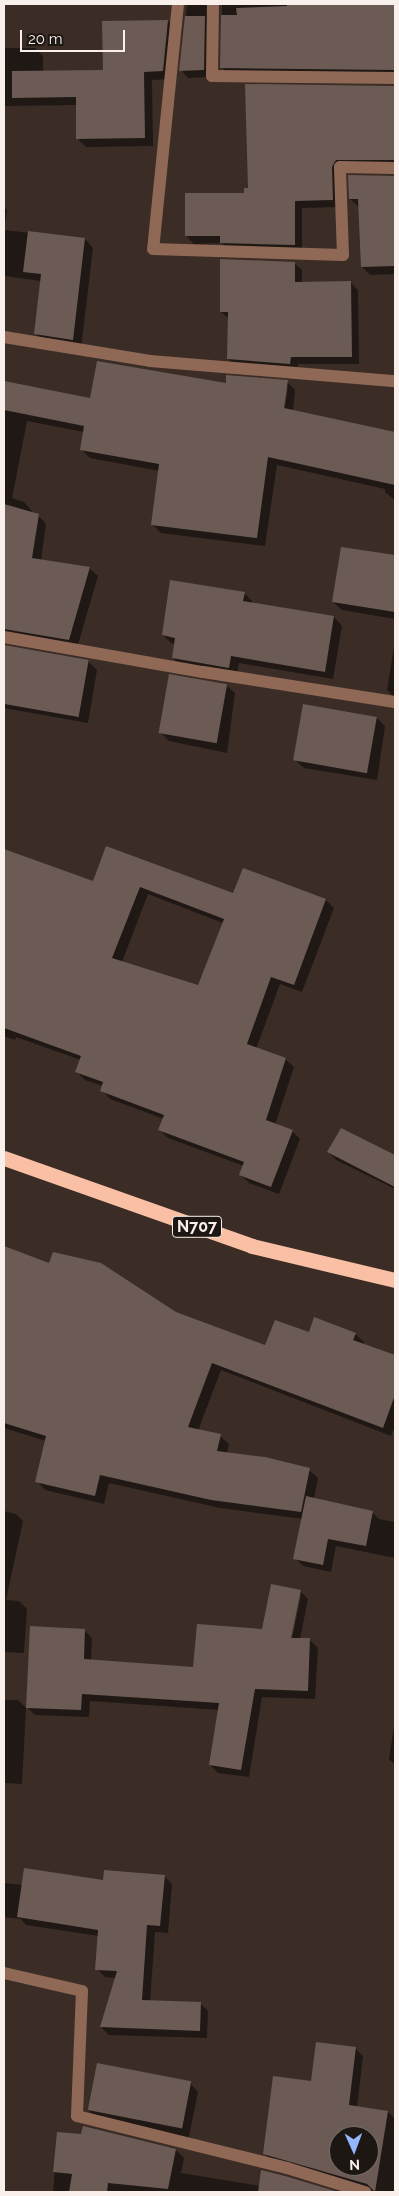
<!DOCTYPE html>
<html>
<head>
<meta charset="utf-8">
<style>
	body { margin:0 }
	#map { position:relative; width:399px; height:2196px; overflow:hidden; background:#3b2d26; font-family:Raleway,sans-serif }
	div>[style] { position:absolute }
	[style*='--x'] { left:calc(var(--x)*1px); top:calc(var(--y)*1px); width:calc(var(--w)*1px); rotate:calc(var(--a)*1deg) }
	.shadow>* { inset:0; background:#0007 }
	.building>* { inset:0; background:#6b5b54; transform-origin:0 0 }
	.street>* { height:12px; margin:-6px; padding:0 6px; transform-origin:6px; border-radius:6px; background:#906956 }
	.highway>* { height:15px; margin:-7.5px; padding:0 7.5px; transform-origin:7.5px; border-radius:7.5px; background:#fac0a5 }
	span { translate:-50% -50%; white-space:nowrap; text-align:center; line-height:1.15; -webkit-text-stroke:5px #1d1714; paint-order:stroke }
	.shield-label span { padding:1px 4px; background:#1d1714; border:1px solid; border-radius:4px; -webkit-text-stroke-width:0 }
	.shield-label { font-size:16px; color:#f9efeb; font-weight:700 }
	.frame { position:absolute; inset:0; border:5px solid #f9efeb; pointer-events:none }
	.north { position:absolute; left:329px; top:2126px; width:50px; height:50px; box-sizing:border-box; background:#1d1714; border:1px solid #756d6a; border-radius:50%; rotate:178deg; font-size:14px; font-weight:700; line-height:20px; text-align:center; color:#f9efeb }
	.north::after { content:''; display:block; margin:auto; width:18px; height:22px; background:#92b7fd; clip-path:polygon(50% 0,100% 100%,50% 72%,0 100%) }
	.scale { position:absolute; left:20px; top:30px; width:105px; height:22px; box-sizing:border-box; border:2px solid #f9efeb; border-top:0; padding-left:6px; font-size:15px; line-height:18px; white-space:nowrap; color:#f9efeb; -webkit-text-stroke:4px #1d1714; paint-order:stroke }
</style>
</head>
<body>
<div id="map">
	<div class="shadow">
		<div style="clip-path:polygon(187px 4px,220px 4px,216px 5px,211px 77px,188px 78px,181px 70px)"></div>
		<div style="clip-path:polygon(222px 4px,395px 4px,395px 77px,229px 75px,222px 67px)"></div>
		<div style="clip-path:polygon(168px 21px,176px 29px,171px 79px,152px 80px,153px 146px,86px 147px,77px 138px,77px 105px,4px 106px,4px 48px,35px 48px,43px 56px,43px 72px,104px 71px)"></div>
		<div style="clip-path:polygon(246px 86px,395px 87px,395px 167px,344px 167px,340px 207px,302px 208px,302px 253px,230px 250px,222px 243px,194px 244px,186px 236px,246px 194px,249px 189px)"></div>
		<div style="clip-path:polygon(395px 177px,395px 274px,370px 275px,362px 267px,359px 207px,350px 199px)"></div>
		<div style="clip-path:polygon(4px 207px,7px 210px,4px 230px,85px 239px,93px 248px,81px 348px,44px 342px,35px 333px,41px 281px,4px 276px)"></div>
		<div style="clip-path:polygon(294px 263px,302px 270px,302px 283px,350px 282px,358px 290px,359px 364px,298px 364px,297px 371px,236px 366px,228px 359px,229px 319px,221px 312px)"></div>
		<div style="clip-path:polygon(evenodd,4px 382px,91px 399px,227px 384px,287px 382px,295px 390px,293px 411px,395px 434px,395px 500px,385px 492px,385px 489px,277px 465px,265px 546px,161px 533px,152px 524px,160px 471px,90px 458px,81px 449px,84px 432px,27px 421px,12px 498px,24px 502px,32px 511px,31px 513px,38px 515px,46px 524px,41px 560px,89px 568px,98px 576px,77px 648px,6px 640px,4px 647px,88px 661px,97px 670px,88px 723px,4px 708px,4px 382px,285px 387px,288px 387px,284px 414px,282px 414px,285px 387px)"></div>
		<div style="clip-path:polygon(342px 548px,395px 557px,395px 619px,342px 610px,333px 602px)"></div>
		<div style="clip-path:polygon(244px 593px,252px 601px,252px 604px,334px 617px,342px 626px,333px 679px,239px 663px,237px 675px,181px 666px,173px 658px,175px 644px,171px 643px,163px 635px)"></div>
		<div style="clip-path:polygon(395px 641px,395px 698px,387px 690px)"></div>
		<div style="clip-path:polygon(226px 685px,235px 693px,227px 753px,169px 741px,160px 732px)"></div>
		<div style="clip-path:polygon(377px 718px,385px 726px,377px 780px,304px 768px,295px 760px)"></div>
		<div style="clip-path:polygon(evenodd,4px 851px,94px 882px,234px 895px,326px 900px,334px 908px,302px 992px,280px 984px,256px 1049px,285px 1059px,294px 1067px,275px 1125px,292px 1131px,300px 1139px,279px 1194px,249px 1183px,241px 1175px,244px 1166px,168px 1138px,160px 1130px,164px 1119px,110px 1099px,102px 1090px,103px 1086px,85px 1080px,77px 1072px,81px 1060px,16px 1037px,15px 1040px,4px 1036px,4px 851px,148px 894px,223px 923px,199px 987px,122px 962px,148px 894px)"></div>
		<div style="clip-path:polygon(341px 1129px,395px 1156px,395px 1189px,336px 1160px,328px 1152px)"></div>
		<div style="clip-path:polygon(4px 1248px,266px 1347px,310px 1334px,355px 1334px,364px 1342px,363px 1345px,395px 1356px,395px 1426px,391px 1436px,221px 1370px,198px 1431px,220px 1436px,229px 1444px,227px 1453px,309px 1470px,318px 1478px,314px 1499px,372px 1512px,379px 1519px,395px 1522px,395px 1558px,336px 1546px,331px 1572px,303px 1566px,295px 1558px,303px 1519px,220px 1508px,109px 1483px,104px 1504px,45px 1490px,37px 1481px,46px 1441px,4px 1428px)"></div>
		<div style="clip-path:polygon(4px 1511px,16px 1514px,23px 1521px,6px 1600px,19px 1601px,27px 1609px,24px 1653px,4px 1652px)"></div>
		<div style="clip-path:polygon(evenodd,300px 1591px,308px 1599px,300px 1639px,310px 1640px,318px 1648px,315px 1699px,262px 1697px,249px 1777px,218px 1773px,210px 1765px,220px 1710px,90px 1701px,89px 1717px,35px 1715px,27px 1707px,84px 1630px,92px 1638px,91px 1661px,195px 1668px,263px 1631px,300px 1591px,298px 1595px,301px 1595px,291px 1644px,289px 1644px,298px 1595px)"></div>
		<div style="clip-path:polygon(4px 1700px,18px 1700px,26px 1708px,22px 1784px,4px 1783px)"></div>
		<div style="clip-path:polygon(395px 1720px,395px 1765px,389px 1759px)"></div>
		<div style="clip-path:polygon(164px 1876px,172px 1884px,168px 1933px,155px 1932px,150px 2002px,200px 2003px,208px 2011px,207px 2038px,109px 2035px,101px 2027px,116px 1978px,105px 1977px,97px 1969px,99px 1936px,26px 1925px,21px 1919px,4px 1917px,4px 1883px,23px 1885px)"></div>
		<div style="clip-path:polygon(evenodd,355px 2048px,363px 2056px,357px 2107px,388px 2112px,395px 2119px,395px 2192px,374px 2192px,272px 2161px,264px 2153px,312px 2083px,355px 2048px,339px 2136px,369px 2136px,369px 2166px,339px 2166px,339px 2136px)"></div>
		<div style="clip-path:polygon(190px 2083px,198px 2092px,188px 2141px,96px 2118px,88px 2110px)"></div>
		<div style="clip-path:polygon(58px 2133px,176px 2150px,184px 2158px,181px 2173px,260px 2186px,262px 2172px,336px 2192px,53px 2192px)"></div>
	</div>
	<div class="building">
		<div style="clip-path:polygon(287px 4px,395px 4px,395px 70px,220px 68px,221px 15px,237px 15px,236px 8px,287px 6px)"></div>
		<div style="clip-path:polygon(185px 16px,205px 16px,204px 70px,179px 71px)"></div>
		<div style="clip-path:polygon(168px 20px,163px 71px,144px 72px,145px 138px,76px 139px,76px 97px,12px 98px,12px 71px,103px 70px,102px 21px)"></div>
		<div style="clip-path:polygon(245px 84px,395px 86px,395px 160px,336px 160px,332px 167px,333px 200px,295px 201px,295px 245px,220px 243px,220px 236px,185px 236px,185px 193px,244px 193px,244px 188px,248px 188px)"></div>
		<div style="clip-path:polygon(348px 175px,395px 176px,395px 266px,361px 267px,358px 199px,349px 199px)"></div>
		<div style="clip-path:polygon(28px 231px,85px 238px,73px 340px,34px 334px,41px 274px,23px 272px)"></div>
		<div style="clip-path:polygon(220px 259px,295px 262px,295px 282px,351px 281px,352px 357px,291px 357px,290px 364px,227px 359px,228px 312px,220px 312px)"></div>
		<div style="clip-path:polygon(97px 361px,226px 383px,226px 375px,288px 380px,284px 408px,395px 432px,395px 485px,268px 457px,257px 538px,151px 525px,159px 464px,80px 450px,84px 426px,4px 410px,4px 381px,90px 398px)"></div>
		<div style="clip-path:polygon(4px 504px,39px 514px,32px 558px,90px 567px,69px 640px,4px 629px)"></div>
		<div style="clip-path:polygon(341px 547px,395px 555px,395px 612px,332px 602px)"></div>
		<div style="clip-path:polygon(170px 580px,245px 592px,243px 601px,334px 616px,325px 672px,231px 656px,229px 668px,172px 658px,175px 638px,162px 635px)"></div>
		<div style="left:4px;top:645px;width:86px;height:58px;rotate:10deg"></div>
		<div style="left:169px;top:674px;width:59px;height:60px;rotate:10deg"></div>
		<div style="left:303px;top:704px;width:75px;height:57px;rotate:10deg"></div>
		<div style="clip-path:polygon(evenodd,106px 846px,233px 893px,243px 868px,326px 899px,294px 985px,271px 977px,247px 1044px,286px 1058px,266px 1120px,293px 1130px,271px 1187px,239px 1175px,244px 1162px,158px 1130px,164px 1115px,100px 1091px,103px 1082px,75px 1072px,81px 1056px,4px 1028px,4px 849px,93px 881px,106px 846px,140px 887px,224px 919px,198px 985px,112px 958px,140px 887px)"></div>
		<div style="clip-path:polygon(341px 1128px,395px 1155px,395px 1187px,327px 1152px)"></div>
		<div style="clip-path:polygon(4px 1246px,49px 1263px,53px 1252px,101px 1263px,176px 1312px,265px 1345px,275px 1320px,309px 1332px,314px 1317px,356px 1333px,353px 1340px,395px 1355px,395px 1395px,383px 1428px,212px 1363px,188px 1427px,221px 1434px,217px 1451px,265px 1457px,310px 1468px,301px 1512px,211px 1500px,100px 1475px,95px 1496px,35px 1482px,46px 1436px,4px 1423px)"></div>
		<div style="clip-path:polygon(306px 1496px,373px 1511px,366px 1546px,328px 1539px,323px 1565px,293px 1559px)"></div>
		<div style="clip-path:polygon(271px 1584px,301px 1590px,291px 1638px,310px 1638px,308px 1691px,255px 1689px,241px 1770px,209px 1765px,219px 1703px,82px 1694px,81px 1710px,26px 1708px,30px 1626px,85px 1629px,84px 1659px,193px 1667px,197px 1624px,262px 1629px)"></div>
		<div style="clip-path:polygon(24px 1868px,103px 1880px,104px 1870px,165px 1875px,160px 1926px,147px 1925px,142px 2000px,201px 2002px,200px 2031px,100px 2027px,117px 1971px,95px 1970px,98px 1930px,17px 1917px)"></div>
		<div style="clip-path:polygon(evenodd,316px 2042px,356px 2047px,349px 2105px,388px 2111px,375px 2192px,367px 2184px,263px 2154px,273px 2076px,311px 2081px,316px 2042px,339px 2136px,369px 2136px,369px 2166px,339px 2166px,339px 2136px)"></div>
		<div style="left:97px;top:2063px;width:96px;height:48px;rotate:11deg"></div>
		<div style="clip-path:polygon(83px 2126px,176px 2149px,168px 2189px,108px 2183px,107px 2192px,69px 2192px,72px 2174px,53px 2172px,57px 2132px,81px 2134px)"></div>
		<div style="clip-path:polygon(261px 2170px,285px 2176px,338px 2192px,258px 2192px)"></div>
	</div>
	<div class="street">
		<div style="--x:178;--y:4;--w:246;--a:95.8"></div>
		<div style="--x:153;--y:249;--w:190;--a:1.8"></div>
		<div style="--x:343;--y:255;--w:88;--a:-92"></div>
		<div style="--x:340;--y:167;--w:55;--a:1"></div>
		<div style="--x:213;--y:4;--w:72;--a:90.8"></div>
		<div style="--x:212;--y:76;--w:183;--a:0.6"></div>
		<div style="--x:4;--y:337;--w:148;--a:9.3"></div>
		<div style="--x:150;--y:361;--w:246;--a:4.7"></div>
		<div style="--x:4;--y:637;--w:202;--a:10"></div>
		<div style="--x:203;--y:672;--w:194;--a:8.9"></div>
		<div style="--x:4;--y:1973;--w:80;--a:13"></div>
		<div style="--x:82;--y:1991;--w:125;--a:92.3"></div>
		<div style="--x:77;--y:2116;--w:216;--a:13.9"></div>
		<div style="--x:287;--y:2168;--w:82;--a:17.1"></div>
	</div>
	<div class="highway">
		<div style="--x:4;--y:1158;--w:263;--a:19.5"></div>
		<div style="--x:252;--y:1246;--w:147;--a:13.4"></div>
	</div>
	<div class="shield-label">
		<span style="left:197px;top:1227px">N707</span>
	</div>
	<div class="frame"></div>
	<div class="north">N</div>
	<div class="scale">20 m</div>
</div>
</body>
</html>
